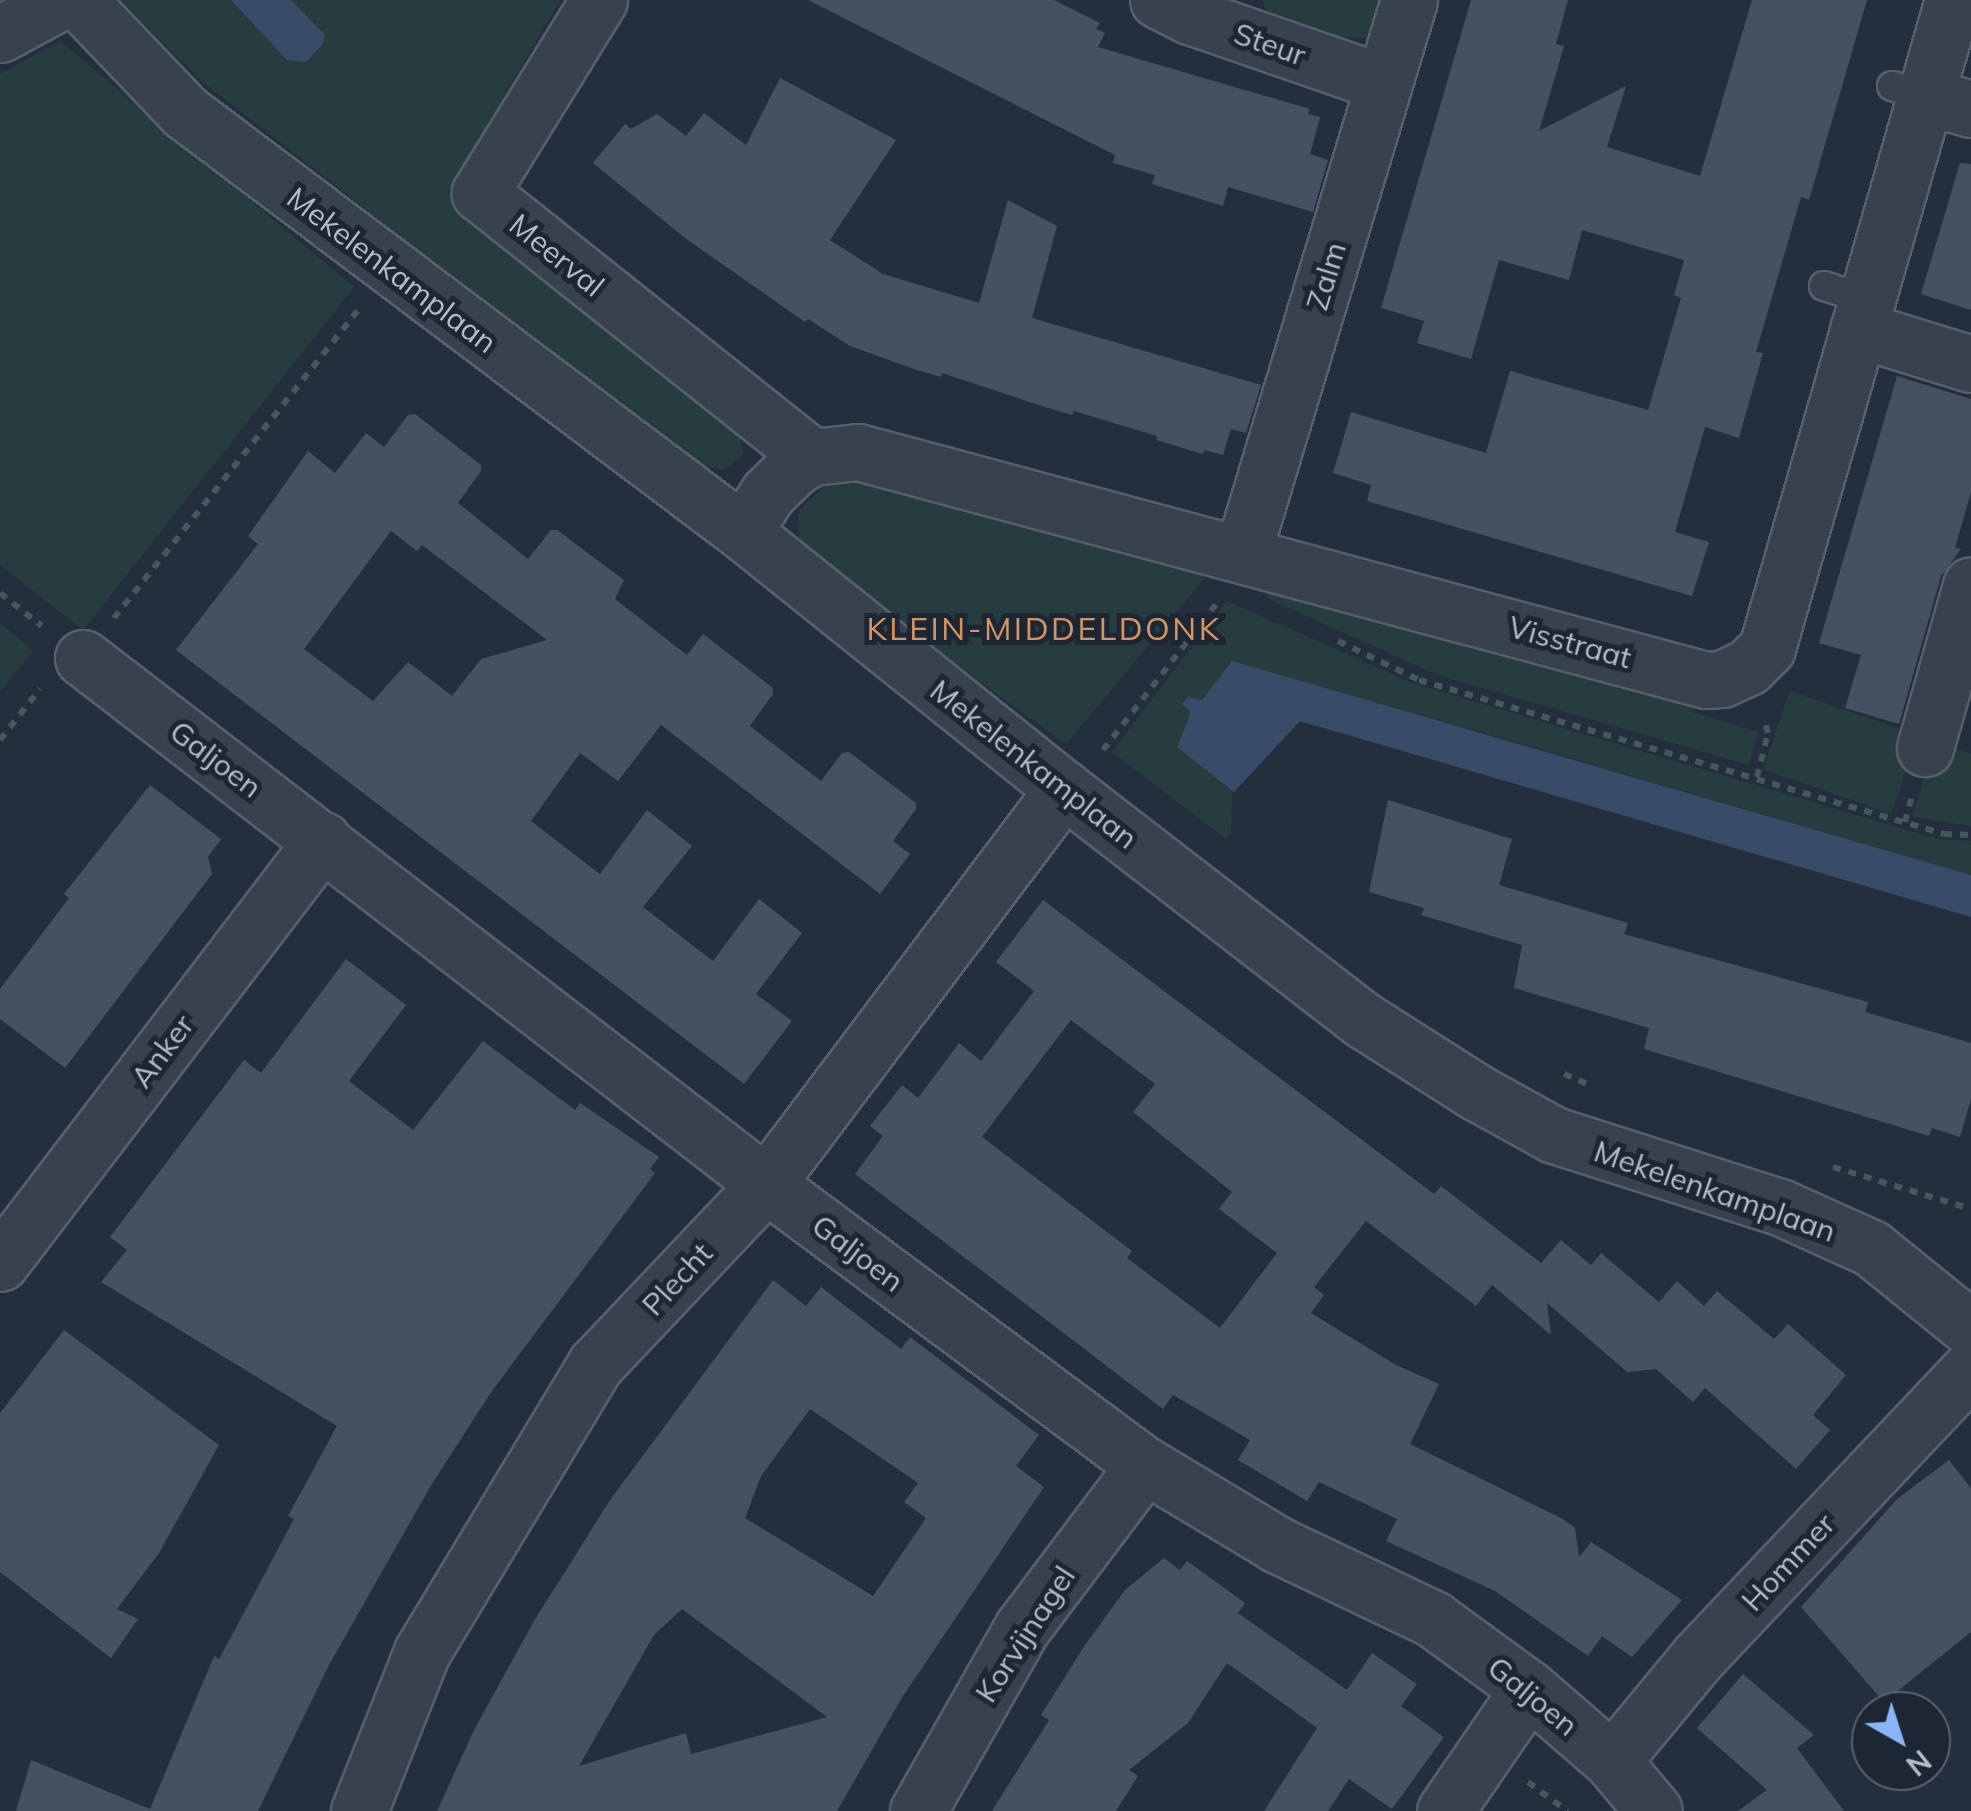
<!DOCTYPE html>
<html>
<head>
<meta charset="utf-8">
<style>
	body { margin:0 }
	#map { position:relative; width:1971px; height:1811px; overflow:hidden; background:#242f3e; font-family:Mulish,sans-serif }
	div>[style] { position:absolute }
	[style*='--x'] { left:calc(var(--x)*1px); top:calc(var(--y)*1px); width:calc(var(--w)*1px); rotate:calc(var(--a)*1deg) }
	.green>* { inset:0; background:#263c3f; transform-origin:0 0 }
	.water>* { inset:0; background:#394c67 }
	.building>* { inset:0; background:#455162 }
	.path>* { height:6px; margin-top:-3px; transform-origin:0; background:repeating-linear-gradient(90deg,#44595c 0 8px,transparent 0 16px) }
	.roads { filter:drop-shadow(2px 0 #565f6c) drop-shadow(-2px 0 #565f6c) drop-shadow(0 2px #565f6c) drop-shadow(0 -2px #565f6c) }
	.lane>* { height:28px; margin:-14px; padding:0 14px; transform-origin:14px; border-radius:14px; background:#38414e }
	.street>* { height:55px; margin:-27.5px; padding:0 27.5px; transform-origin:27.5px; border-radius:27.5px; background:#38414e }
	span { translate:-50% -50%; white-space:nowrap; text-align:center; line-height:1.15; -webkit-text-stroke:10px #1d2633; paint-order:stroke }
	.street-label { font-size:30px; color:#b4bcc9 }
	.neighbourhood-label { font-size:32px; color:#d59563; letter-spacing:2.5px }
	.north { position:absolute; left:1851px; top:1691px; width:100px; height:100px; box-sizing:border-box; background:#1d2633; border:2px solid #59626f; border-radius:50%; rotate:141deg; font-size:28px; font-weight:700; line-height:40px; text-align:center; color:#b4bcc9 }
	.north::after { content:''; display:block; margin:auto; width:35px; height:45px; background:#8ab4f8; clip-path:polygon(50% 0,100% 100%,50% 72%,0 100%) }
</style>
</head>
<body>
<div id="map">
	<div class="green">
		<div style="clip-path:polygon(120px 0,560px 0,448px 192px,735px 418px,744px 454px,724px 470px,688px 461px,204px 83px)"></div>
		<div style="clip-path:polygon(1262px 0,1396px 0,1371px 38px,1337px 37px,1268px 11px)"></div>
		<div style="clip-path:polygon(60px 41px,354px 287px,83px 630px,0 565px,0 74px)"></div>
		<div style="clip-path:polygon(829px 482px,890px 482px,1208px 574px,1066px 744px,800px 551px,798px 511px)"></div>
		<div style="clip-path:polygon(1257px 576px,1693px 702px,1692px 712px,1758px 732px,1749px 765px,1437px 675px,1269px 599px)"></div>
		<div style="clip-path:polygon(1227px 601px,1412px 683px,1937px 839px,1971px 841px,1971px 875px,1471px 729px,1300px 721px,1385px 745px,1236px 705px,1231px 831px,1226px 839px,1112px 752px)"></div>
		<div style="clip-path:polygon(0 623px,33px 650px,0 692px)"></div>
		<div style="left:1790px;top:691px;width:136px;height:83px;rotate:19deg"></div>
		<div style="clip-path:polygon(1935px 742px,1971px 754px,1971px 826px,1912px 817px)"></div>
	</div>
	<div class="water">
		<div style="clip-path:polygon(231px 0,291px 0,325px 35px,322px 45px,306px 62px,287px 60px)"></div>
		<div style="clip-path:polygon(1232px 661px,1971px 875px,1971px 917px,1300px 721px,1234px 792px,1177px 747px,1189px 718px,1190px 711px,1182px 704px,1188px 697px,1202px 700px)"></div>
	</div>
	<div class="building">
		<div style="clip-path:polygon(808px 0,1054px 0,1100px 23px,1096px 29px,1105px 33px,1098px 47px,1310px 109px,1308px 114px,1320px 117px,1310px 154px,1328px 160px,1313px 212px,1228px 187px,1223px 206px,1152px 184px,1155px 175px,1113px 163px,1115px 155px)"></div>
		<div style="clip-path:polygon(1471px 0,1568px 0,1556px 44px,1564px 46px,1539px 131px,1626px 86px,1607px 147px,1700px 176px,1752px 0,1867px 0,1809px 200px,1801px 197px,1756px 352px,1763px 353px,1739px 438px,1705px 427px,1675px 532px,1709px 542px,1692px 596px,1367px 501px,1371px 485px,1333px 473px,1351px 412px,1486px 453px,1510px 371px,1648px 410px,1681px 298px,1674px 295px,1684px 260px,1582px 230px,1569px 280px,1499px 260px,1471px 359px,1417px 343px,1424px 321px,1381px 308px)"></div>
		<div style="clip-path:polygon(780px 78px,896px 140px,830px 240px,883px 274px,979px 303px,1008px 200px,1057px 226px,1032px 318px,1261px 385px,1246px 433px,1231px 429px,1223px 455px,1204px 450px,1203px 454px,1156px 440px,1157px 436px,1074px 411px,1072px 415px,1048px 408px,942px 373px,941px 377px,917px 370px,850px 346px,808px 319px,805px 322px,685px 238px,593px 163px,625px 124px,631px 129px,657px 114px,686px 136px,704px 113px,746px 145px)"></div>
		<div style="clip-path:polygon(1960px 163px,1971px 164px,1971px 310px,1921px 294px)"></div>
		<div style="clip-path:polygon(1897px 376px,1971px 399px,1971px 492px,1955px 548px,1961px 549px,1941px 576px,1899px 724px,1845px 708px,1861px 655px,1819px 643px)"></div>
		<div style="clip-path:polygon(evenodd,415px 414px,481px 465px,481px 471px,458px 503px,528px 559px,551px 530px,557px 530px,624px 580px,615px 599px,687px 655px,703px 634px,773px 688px,773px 694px,750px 726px,821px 781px,842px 753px,849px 752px,916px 803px,916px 809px,893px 841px,910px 854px,880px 894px,661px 725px,618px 781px,580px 753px,531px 821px,600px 874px,647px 810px,692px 846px,643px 907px,713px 961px,759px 899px,802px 933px,756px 994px,792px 1021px,744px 1084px,176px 650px,258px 544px,248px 536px,308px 451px,335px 473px,366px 433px,384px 447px,408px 415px,415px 414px,391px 531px,417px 551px,422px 545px,547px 640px,481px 659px,452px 696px,408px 662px,373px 701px,304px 649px,391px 531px)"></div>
		<div style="clip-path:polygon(150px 785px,221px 839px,208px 857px,212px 874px,65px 1068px,0 1019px,0 989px,69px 898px,64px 894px)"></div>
		<div style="clip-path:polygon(1388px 800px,1512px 839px,1499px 885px,1628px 923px,1624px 934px,1868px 1002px,1865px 1012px,1971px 1043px,1971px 1099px,1960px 1137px,1932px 1128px,1929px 1136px,1644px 1049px,1649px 1028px,1514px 988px,1522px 945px,1421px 915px,1424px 908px,1369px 892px)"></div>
		<div style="clip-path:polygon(evenodd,1043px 900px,1434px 1194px,1441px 1186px,1541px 1263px,1561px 1240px,1591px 1265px,1601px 1253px,1659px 1302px,1677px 1281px,1704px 1306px,1717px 1291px,1774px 1339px,1788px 1324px,1846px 1375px,1813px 1415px,1830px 1430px,1796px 1469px,1705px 1388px,1693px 1402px,1656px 1369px,1627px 1372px,1547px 1303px,1551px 1335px,1492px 1285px,1476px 1306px,1366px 1221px,1314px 1287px,1324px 1295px,1311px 1313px,1396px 1365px,1439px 1384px,1410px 1444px,1563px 1519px,1575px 1528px,1579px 1557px,1591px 1542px,1682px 1600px,1632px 1657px,1602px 1636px,1588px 1656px,1495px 1591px,1386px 1541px,1397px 1519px,1319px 1482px,1307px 1501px,1238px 1460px,1250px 1440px,1173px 1395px,1163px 1409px,855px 1174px,883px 1136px,870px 1126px,902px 1085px,918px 1098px,959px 1043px,981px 1061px,1034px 991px,996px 962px,1043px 900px,1071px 1020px,1155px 1084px,1133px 1112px,1232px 1192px,1219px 1209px,1277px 1253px,1220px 1328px,1127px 1258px,1132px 1251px,982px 1137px,1071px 1020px)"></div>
		<div style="clip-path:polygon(346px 959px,406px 1005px,349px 1081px,413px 1130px,483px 1041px,575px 1110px,580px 1103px,659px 1157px,650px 1169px,655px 1173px,492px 1391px,433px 1482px,329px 1665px,258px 1811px,16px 1811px,31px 1760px,150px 1809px,214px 1656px,219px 1659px,246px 1609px,294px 1519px,288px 1516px,337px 1426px,101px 1282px,127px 1250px,110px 1237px,160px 1171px,244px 1060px,261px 1073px)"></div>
		<div style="clip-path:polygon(evenodd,773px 1280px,806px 1306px,821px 1287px,901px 1349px,910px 1337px,1039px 1435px,1016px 1466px,1044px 1487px,903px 1696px,837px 1811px,437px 1811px,474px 1730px,534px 1621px,610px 1500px,773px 1280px,810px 1409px,918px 1483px,904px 1502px,926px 1518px,873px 1596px,745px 1518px,761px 1476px,810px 1409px,773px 1280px,682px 1609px,827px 1717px,691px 1754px,686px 1733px,579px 1766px,654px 1635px,682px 1609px)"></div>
		<div style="clip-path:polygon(64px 1330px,219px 1445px,159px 1553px,117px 1609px,138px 1619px,111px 1658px,0 1572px,0 1413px)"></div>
		<div style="clip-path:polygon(1949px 1460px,1971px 1488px,1971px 1632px,1884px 1702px,1801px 1607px,1897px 1499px)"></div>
		<div style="clip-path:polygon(1164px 1558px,1180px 1570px,1187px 1561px,1245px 1603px,1238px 1613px,1347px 1690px,1372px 1653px,1417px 1684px,1401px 1706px,1444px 1737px,1392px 1809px,1349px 1779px,1328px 1811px,1264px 1811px,1317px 1728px,1227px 1663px,1188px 1723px,1129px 1770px,1138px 1776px,1116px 1811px,992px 1811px,1049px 1720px,1041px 1715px,1085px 1645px,1125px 1590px)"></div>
		<div style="clip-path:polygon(1743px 1674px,1814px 1735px,1797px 1748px,1844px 1811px,1738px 1811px,1767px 1790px,1697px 1728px)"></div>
	</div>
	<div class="path">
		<div style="--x:0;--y:593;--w:53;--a:38.2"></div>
		<div style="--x:114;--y:618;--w:393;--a:-51.6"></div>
		<div style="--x:1338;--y:641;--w:90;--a:25.7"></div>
		<div style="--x:1419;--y:680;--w:547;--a:16.35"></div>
		<div style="--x:1944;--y:834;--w:27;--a:2"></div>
		<div style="--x:0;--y:740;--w:65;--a:-51.9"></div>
		<div style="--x:1103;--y:750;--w:187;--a:-52.2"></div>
		<div style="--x:1757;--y:777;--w:45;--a:-76"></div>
		<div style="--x:1768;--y:733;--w:14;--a:-107"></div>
		<div style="--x:1905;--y:822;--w:24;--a:-75"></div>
		<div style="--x:1564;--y:1074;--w:28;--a:23"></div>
		<div style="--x:1833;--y:1167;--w:144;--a:16.9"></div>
		<div style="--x:1528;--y:1782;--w:49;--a:36.6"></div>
	</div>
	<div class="roads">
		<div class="lane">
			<div style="--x:1892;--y:86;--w:34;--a:17"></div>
			<div style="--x:1824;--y:286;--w:46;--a:17.7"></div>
		</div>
		<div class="street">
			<div style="--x:78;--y:0;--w:155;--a:46.3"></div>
			<div style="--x:185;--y:112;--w:698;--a:36.97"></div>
			<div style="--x:743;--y:532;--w:411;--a:38.7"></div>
			<div style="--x:1064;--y:789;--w:378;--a:37.7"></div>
			<div style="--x:1363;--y:1020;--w:134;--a:32.5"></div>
			<div style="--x:1476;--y:1092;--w:89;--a:28.9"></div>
			<div style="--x:1554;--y:1135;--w:237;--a:17.7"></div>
			<div style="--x:1780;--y:1207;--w:100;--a:24.3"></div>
			<div style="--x:1871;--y:1248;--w:129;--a:39"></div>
			<div style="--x:599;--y:0;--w:227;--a:121.7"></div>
			<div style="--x:480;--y:193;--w:424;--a:38.5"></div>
			<div style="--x:1158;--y:0;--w:36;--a:27"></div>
			<div style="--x:1190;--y:16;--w:205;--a:19.1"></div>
			<div style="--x:0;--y:34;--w:72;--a:-28.4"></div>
			<div style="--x:1925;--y:96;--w:48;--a:15.8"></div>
			<div style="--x:1858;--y:329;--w:118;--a:17.2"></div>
			<div style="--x:743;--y:532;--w:46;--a:-57.3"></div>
			<div style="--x:768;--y:493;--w:37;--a:-44"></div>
			<div style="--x:795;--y:467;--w:20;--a:-30"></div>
			<div style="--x:812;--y:457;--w:46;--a:-6.2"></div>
			<div style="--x:858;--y:452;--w:878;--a:15.05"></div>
			<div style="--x:1706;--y:680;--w:16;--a:-4"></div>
			<div style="--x:1722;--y:679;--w:29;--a:-25"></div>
			<div style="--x:1748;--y:667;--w:27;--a:-45"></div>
			<div style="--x:1767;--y:648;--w:674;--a:-73.98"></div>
			<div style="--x:1243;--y:552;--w:576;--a:-73.26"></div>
			<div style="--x:83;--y:658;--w:862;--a:37.6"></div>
			<div style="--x:766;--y:1184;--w:472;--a:36.6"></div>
			<div style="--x:1145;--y:1465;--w:155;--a:31"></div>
			<div style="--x:1278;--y:1545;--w:172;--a:25.5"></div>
			<div style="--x:1433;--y:1619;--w:119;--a:36.1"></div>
			<div style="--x:1529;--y:1689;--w:110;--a:40.9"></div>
			<div style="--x:1612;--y:1761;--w:65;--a:50"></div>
			<div style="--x:1925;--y:748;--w:169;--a:-74.2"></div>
			<div style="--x:0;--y:1263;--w:532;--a:-52.63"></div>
			<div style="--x:1612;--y:1761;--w:135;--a:-50.4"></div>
			<div style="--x:1698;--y:1657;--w:398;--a:-46.6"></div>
			<div style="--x:359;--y:1811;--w:171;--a:-68.4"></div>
			<div style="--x:422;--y:1652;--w:336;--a:-58.9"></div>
			<div style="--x:596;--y:1364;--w:248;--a:-46.6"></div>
			<div style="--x:766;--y:1184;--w:495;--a:-53"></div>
			<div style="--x:918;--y:1811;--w:210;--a:-60.4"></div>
			<div style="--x:1022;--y:1628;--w:204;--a:-53"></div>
			<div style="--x:1445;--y:1811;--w:148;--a:-55.5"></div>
		</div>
	</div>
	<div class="street-label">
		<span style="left:1270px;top:44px;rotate:19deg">Steur</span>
		<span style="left:557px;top:255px;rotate:39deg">Meerval</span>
		<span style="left:392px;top:270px;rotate:37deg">Mekelenkamplaan</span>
		<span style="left:1326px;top:276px;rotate:-73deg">Zalm</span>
		<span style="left:1570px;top:642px;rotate:15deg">Visstraat</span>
		<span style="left:216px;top:759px;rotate:37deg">Galjoen</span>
		<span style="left:1034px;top:764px;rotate:38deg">Mekelenkamplaan</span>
		<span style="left:162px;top:1051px;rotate:-53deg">Anker</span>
		<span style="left:1715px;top:1191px;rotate:19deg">Mekelenkamplaan</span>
		<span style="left:858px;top:1253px;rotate:37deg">Galjoen</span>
		<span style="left:677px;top:1279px;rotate:-47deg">Plecht</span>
		<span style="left:1788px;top:1562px;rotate:-47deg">Hommer</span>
		<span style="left:1025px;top:1634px;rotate:-57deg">Korvijnagel</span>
		<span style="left:1533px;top:1696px;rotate:39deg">Galjoen</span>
	</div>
	<div class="neighbourhood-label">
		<span style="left:1044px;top:628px">KLEIN-MIDDELDONK</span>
	</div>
	<div class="north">N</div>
</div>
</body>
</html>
